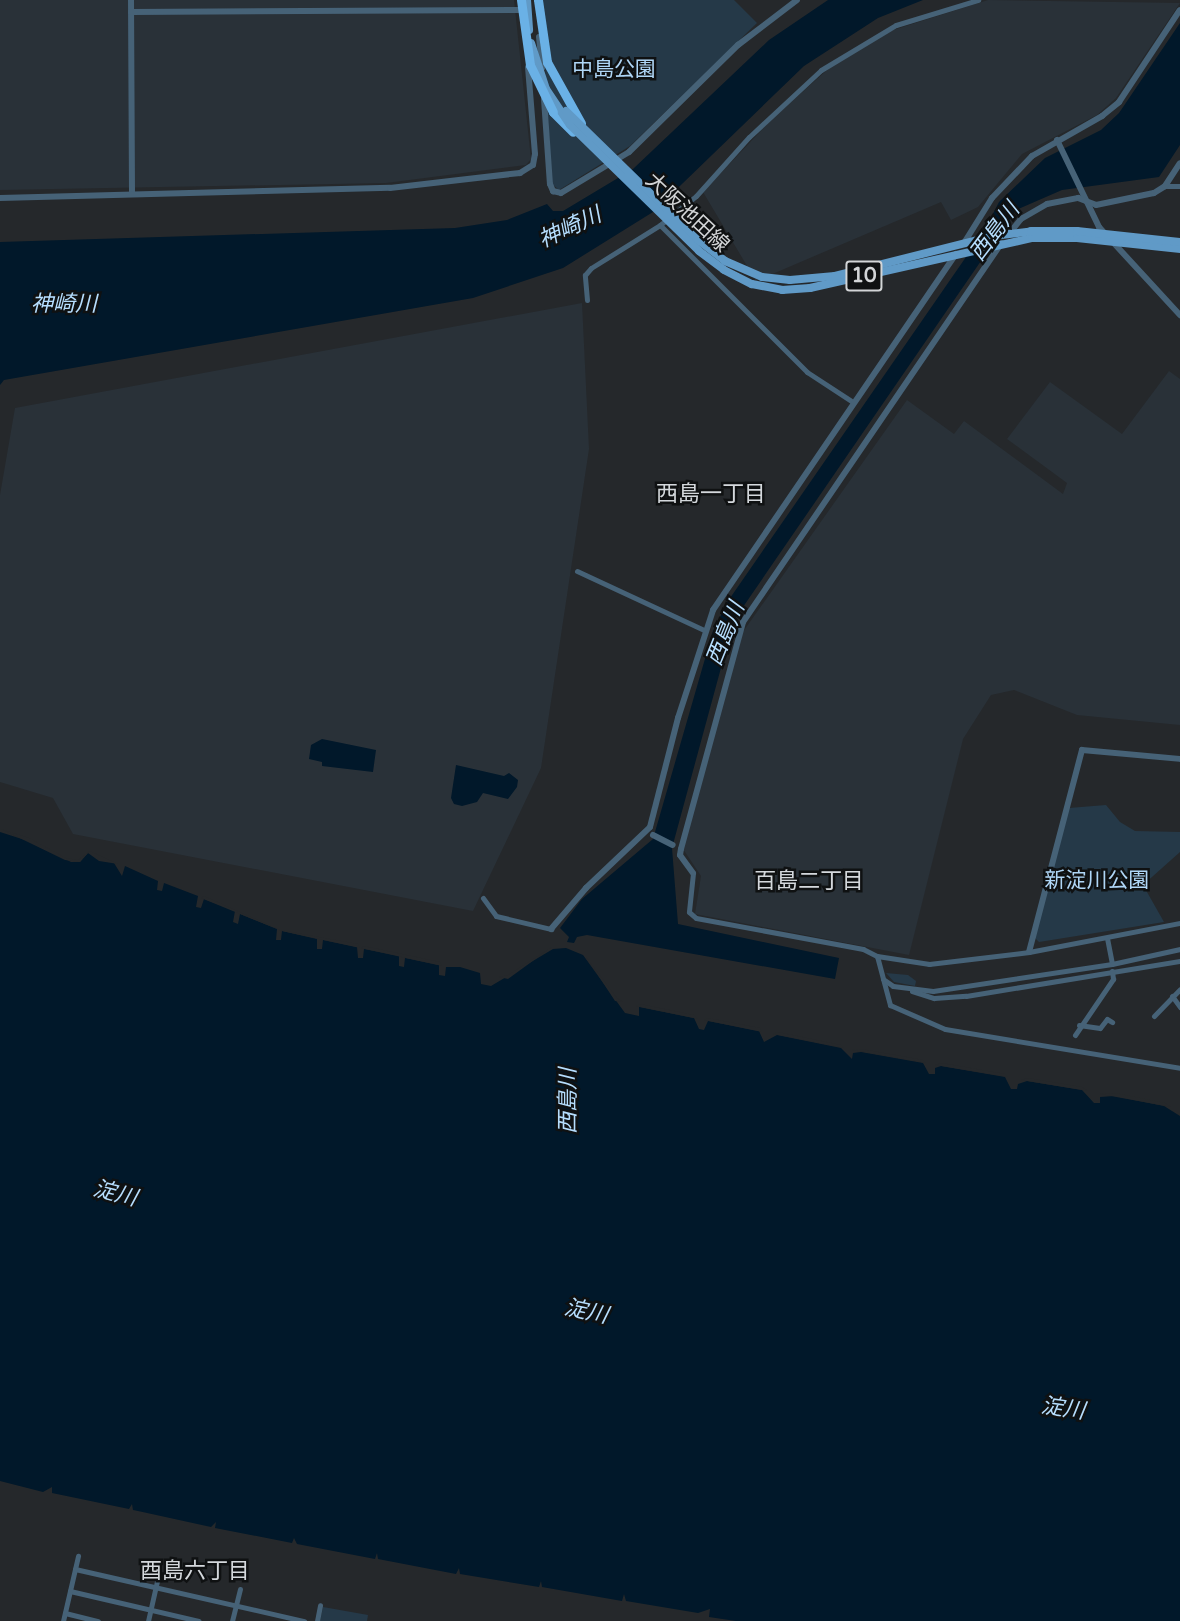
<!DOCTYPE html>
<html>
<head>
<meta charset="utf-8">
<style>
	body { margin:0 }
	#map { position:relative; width:1180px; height:1621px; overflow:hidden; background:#25282b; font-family:"Varela Round","Noto Sans JP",sans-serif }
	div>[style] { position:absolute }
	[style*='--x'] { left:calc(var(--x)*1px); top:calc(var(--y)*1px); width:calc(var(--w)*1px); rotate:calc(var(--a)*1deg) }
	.built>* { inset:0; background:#293138 }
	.green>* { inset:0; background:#253948 }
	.water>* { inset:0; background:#01182a }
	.pier>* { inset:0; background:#25282b }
	.minor>* { height:5px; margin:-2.5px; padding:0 2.5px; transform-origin:2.5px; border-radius:2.5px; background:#466277 }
	.tertiary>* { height:6px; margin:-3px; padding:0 3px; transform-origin:3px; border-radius:3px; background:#466277 }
	.motorway>* { height:9px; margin:-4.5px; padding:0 4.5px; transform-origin:4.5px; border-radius:4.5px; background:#6ab1e6 }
	.primary-bridge>* { height:8px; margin:-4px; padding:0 4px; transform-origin:4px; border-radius:4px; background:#609ac7 }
	.motorway-bridge>* { height:9px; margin:-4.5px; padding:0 4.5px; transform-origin:4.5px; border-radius:4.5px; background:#6ab1e6 }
	span { translate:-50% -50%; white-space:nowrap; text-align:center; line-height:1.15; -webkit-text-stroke:5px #0f1112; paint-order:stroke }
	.shield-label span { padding:2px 4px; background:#0f1112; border:2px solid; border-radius:4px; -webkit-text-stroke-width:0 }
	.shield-label { font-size:20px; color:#d3d5d7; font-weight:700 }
	.park-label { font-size:21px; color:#afd6f6 }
	.street-label { font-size:21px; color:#d3d5d7 }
	.water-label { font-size:22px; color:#b6defe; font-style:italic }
	.neighbourhood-label { font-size:22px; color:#d4d8dc }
</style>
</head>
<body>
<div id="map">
	<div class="built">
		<div style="clip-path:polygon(0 0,514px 0,531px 159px,526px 165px,386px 183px,0 190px)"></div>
		<div style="clip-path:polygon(988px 0,1180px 3px,1116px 98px,1097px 115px,1022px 154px,978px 207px,951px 220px,941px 202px,756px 281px,703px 192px,771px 120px,836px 62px,890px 31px)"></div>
		<div style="clip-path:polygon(582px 303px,589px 449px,541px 768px,473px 911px,73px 834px,53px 798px,0 782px,0 495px,15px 408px)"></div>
		<div style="clip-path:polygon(1169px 371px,1180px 379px,1180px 725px,1077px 715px,1014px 690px,991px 695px,963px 739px,909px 955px,695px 914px,701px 876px,683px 849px,740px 636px,907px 400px,954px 434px,964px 421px,1063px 494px,1067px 483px,1007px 439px,1050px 382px,1122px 434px)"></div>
	</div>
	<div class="green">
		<div style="clip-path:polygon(541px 0,734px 0,757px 23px,630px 146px,559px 190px,552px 184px)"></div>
		<div style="clip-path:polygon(1106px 805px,1120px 822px,1135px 831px,1180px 832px,1180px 852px,1143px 885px,1164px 922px,1039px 942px,1035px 938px,1069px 808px)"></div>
		<div style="clip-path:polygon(886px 973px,908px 975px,916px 981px,915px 986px,894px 982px)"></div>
		<div style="clip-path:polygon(323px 1607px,368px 1615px,367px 1621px,320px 1621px)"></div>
	</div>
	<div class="water">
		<div style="clip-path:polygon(828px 0,923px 0,878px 18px,804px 66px,653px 212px,563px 268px,473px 298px,4px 380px,0 385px,0 242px,455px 228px,507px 220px,547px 204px,553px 211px,563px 211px,633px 169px,769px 40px)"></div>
		<div style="clip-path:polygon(1180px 23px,1180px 145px,1159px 177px,1062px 190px,1016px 210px,734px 620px,672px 848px,678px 924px,839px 958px,835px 979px,587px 935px,577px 937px,574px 943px,567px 942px,569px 937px,560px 928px,582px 899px,653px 839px,713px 631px,728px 601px,984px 231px,999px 202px,1045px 158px,1101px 130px,1119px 113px)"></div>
		<div style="clip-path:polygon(322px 739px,376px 750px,373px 772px,322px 766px,322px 762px,309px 759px,311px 745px)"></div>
		<div style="clip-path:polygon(456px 765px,504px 776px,509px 773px,518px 780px,517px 787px,508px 799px,483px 793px,477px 802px,462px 806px,454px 804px,451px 798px)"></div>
		<div style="clip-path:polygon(0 832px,28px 841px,71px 862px,80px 862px,88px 853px,114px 863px,122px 876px,125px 866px,158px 881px,157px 890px,162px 891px,164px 883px,198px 896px,196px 907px,201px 908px,204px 899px,235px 911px,233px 922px,238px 924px,240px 914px,277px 929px,276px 940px,281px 940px,282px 931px,317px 939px,317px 949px,322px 949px,323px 940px,357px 947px,358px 958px,363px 958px,364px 949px,399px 956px,399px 966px,404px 967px,405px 958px,439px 965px,439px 975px,445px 976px,446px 967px,460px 967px,480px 973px,481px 984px,491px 986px,553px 949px,566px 948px,583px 955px,625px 1013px,639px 1016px,639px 1007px,694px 1018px,699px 1029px,704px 1030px,708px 1021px,759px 1031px,764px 1042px,777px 1035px,841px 1048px,852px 1059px,853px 1053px,861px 1052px,923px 1063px,929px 1074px,935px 1074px,935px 1068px,941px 1066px,1005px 1077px,1011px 1089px,1017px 1089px,1018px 1084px,1027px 1081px,1082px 1090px,1094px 1103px,1100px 1103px,1100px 1097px,1114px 1096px,1164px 1106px,1180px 1116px,1180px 1621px,736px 1621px,709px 1617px,710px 1609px,698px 1613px,626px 1601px,624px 1594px,622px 1601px,542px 1587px,541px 1581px,539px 1587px,460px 1574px,459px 1568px,456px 1574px,378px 1559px,377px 1553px,375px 1559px,297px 1544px,294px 1538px,292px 1543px,215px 1528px,216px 1522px,211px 1527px,138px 1511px,133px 1510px,132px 1504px,129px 1509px,52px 1493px,52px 1487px,43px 1492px,0 1481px)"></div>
	</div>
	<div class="pier">
		<div style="clip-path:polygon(1px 829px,29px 838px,66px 858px,78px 860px,90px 851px,118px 864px,99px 861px,88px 853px,80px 862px,65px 860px)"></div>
		<div style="clip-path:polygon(204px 896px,280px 930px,358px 944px,360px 948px,282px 931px,201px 898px)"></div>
		<div style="clip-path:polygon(364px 946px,440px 962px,442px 966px,361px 948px)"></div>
		<div style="clip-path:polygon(552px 947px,508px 979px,499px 977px,508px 975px)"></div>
		<div style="clip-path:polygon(586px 957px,617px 998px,623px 1002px,615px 1001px)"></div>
		<div style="clip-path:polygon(640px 1004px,694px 1015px,698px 1019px,636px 1006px)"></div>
		<div style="clip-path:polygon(708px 1018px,760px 1028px,762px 1032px,704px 1020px)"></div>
		<div style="clip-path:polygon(778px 1032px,841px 1045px,844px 1048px,773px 1034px)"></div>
		<div style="clip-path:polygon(862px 1049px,923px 1060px,926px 1063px,852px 1050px)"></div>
		<div style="clip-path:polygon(942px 1063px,1005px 1074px,1008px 1077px,935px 1065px)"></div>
		<div style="clip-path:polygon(1028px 1078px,1082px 1087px,1088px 1091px,1021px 1080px)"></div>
		<div style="clip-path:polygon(1115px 1093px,1165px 1103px,1171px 1107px,1100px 1094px)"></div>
	</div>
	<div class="minor">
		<div style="--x:1165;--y:186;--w:15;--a:0"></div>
		<div style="--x:660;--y:225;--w:208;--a:45"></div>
		<div style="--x:807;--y:372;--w:55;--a:33.1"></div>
		<div style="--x:587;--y:300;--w:25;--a:-95"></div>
		<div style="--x:585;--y:275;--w:9;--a:-49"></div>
		<div style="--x:591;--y:268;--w:81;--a:-31.9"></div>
		<div style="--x:660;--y:225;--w:46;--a:-38.9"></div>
		<div style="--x:696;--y:196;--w:79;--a:-48.1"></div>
		<div style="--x:749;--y:137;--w:98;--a:-42.9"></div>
		<div style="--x:821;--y:70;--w:87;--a:-31"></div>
		<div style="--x:896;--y:25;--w:86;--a:-17"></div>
		<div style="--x:577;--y:571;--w:140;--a:24.9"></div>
		<div style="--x:693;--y:873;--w:39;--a:96"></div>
		<div style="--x:689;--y:912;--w:9;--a:41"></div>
		<div style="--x:696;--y:918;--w:170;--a:10.5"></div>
		<div style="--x:863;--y:949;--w:16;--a:27"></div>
		<div style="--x:877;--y:956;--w:51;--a:75.1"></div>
		<div style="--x:890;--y:1005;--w:60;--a:23.6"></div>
		<div style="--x:945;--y:1029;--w:238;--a:9.4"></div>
		<div style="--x:483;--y:898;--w:22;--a:54"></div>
		<div style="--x:496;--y:916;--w:57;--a:13.3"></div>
		<div style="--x:1107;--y:938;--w:26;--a:79"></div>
		<div style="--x:877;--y:956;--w:53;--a:8.7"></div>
		<div style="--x:929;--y:964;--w:101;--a:-6.8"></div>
		<div style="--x:1029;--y:952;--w:154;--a:-10.9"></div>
		<div style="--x:883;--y:979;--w:12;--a:35"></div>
		<div style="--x:893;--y:986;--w:40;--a:7.1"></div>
		<div style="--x:933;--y:991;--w:181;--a:-8.6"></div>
		<div style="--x:1112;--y:964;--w:70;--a:-12.4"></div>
		<div style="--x:912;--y:991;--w:23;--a:18"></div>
		<div style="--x:934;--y:998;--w:32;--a:-4"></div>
		<div style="--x:966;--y:996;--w:217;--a:-9.3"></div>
		<div style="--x:1172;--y:996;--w:14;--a:54"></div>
		<div style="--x:1154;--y:1016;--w:37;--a:-46"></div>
		<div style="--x:1079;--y:1025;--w:21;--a:8"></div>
		<div style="--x:1100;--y:1028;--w:11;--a:-52"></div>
		<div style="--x:1107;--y:1019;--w:6;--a:31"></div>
		<div style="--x:1075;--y:1035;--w:68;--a:-55.8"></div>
		<div style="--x:1113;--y:979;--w:8;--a:-97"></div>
		<div style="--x:75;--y:1569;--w:235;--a:12.8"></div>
		<div style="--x:70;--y:1591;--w:132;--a:13.1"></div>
		<div style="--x:65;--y:1613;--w:34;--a:14"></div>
		<div style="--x:63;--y:1621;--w:67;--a:-77"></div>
		<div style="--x:148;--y:1621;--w:50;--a:-77.3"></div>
		<div style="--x:232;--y:1621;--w:33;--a:-76"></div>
		<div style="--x:317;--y:1621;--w:16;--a:-79"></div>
	</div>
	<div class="tertiary">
		<div style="--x:131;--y:0;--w:193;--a:89.7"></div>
		<div style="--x:131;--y:12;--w:389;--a:-0.3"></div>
		<div style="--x:539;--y:37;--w:31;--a:84"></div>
		<div style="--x:544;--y:99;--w:85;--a:86"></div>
		<div style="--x:550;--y:184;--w:8;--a:67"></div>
		<div style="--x:553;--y:191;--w:8;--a:14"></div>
		<div style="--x:561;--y:193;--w:79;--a:-31.1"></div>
		<div style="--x:629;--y:152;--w:153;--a:-44.5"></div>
		<div style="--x:738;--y:45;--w:74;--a:-37.3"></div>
		<div style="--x:1057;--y:140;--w:97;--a:64.2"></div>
		<div style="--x:1099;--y:227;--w:120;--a:47.4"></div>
		<div style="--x:0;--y:198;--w:390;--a:-1.5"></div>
		<div style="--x:390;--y:188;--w:131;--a:-6.6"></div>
		<div style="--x:520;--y:173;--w:15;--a:-32"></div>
		<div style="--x:533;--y:165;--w:11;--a:-80"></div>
		<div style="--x:535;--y:154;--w:87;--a:-94.6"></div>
		<div style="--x:1008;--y:235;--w:21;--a:-51"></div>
		<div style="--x:1021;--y:219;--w:30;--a:-30"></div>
		<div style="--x:1047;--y:204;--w:32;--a:-11"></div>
		<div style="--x:1078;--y:198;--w:19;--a:21"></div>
		<div style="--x:1096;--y:205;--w:59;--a:-11.7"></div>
		<div style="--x:1154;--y:193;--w:13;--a:-32"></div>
		<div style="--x:1165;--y:186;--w:27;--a:-57"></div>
		<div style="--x:964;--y:243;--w:53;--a:-58.1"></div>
		<div style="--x:992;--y:198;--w:58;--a:-46.4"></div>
		<div style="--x:1032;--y:156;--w:81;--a:-29.7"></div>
		<div style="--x:1102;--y:116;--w:22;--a:-39"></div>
		<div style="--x:1119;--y:102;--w:110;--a:-56.5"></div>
		<div style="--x:653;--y:835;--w:22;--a:27"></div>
		<div style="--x:693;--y:873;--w:22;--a:-126"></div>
		<div style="--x:680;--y:855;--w:6;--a:-81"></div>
		<div style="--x:681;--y:849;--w:235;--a:-74.7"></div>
		<div style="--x:743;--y:622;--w:459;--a:-55.7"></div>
		<div style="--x:551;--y:929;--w:54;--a:-49.5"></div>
		<div style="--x:586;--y:888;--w:88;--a:-43.6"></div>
		<div style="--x:650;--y:827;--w:113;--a:-75.6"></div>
		<div style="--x:678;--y:718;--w:114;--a:-72"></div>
		<div style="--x:713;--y:610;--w:431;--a:-55.7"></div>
		<div style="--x:1029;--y:952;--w:209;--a:-75.3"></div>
		<div style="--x:1082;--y:750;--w:98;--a:5.2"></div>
	</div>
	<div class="motorway">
		<div style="--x:538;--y:0;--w:63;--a:81.7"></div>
		<div style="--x:547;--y:62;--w:70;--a:60.9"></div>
		<div style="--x:553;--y:112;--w:28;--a:45"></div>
	</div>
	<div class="primary-bridge">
		<div style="--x:527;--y:0;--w:30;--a:86"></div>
		<div style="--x:531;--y:43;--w:48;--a:71.9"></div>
		<div style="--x:546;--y:89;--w:43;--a:56.3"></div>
		<div style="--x:570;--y:125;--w:180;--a:44.3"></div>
		<div style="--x:699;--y:251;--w:31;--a:37"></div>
		<div style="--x:724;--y:270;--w:31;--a:27"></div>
		<div style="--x:752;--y:284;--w:31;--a:11"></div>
		<div style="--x:782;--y:290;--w:28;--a:-4"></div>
		<div style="--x:810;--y:288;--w:228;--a:-12.7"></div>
		<div style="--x:1032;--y:238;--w:45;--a:0"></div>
		<div style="--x:1077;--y:238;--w:104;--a:6.1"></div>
		<div style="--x:566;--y:111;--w:183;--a:44.3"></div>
		<div style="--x:697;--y:239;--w:36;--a:38"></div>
		<div style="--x:725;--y:261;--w:40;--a:23.4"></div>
		<div style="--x:762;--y:277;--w:28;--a:6"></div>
		<div style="--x:790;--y:280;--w:45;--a:-5.1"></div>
		<div style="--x:835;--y:276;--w:163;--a:-14.2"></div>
		<div style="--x:993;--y:236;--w:38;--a:-7"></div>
		<div style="--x:1031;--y:231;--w:46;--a:0"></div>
		<div style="--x:1077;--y:231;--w:104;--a:6.1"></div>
	</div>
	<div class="motorway-bridge">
		<div style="--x:521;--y:0;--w:66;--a:82.1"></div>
		<div style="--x:530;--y:65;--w:52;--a:63.9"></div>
	</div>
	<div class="shield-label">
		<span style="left:864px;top:276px">10</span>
	</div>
	<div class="park-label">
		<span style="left:614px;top:70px">中島公園</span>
		<span style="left:1097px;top:881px">新淀川公園</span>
	</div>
	<div class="street-label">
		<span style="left:687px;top:213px;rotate:43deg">大阪池田線</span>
	</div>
	<div class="water-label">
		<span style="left:570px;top:228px;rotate:-25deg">神崎川</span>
		<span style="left:995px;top:232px;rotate:-53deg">西島川</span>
		<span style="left:64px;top:305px">神崎川</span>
		<span style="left:726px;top:634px;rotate:-68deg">西島川</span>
		<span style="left:569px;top:1101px;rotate:-90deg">西島川</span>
		<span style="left:115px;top:1194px;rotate:14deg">淀川</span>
		<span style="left:586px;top:1312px;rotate:12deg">淀川</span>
		<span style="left:1063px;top:1409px;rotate:8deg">淀川</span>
	</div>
	<div class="neighbourhood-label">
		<span style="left:711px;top:495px">西島一丁目</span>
		<span style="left:809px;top:882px">百島二丁目</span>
		<span style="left:195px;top:1572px">酉島六丁目</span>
	</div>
</div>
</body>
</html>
